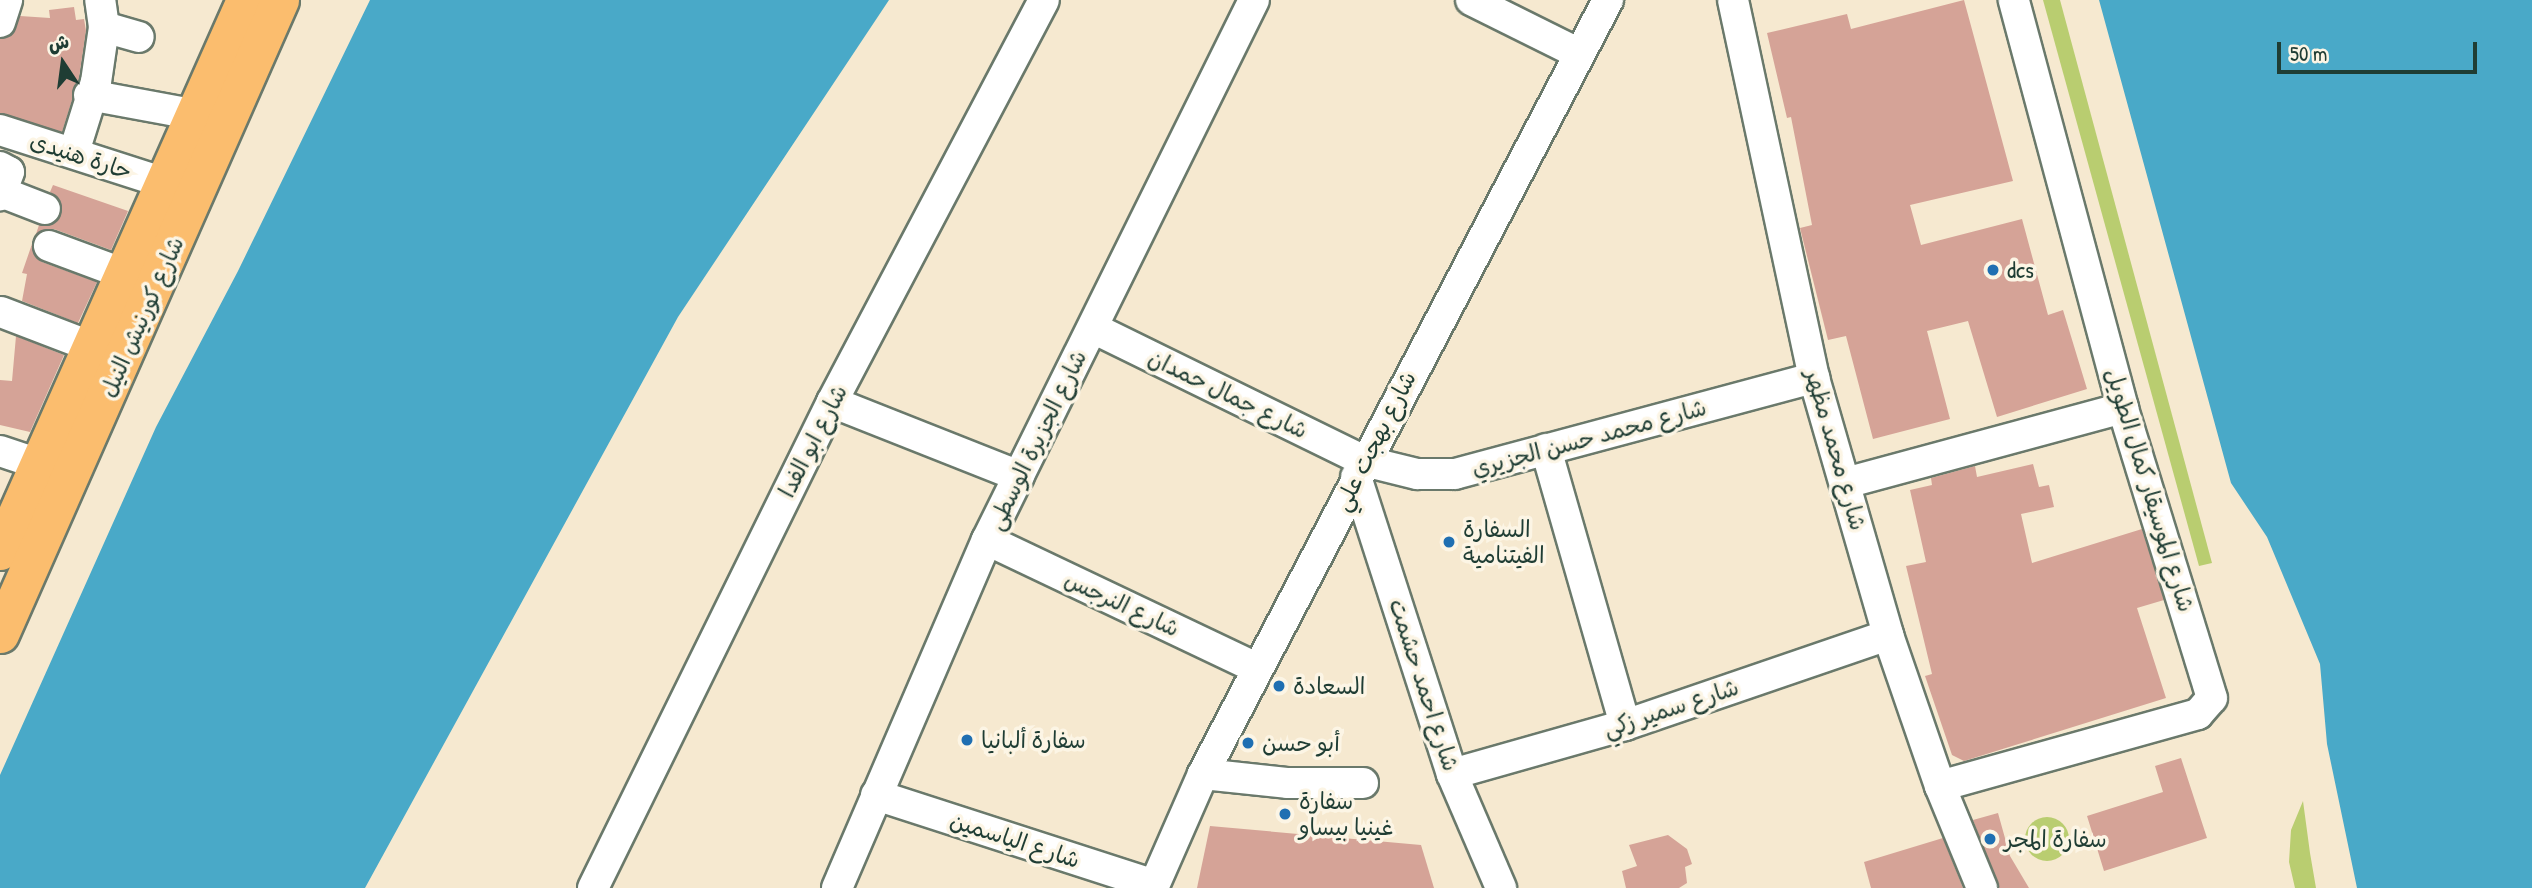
<!DOCTYPE html>
<html>
<head>
<meta charset="utf-8">
<style>
	body { margin:0 }
	#map { position:relative; width:2532px; height:888px; overflow:hidden; background:#f6e9d0; font-family:"Patrick Hand","Playpen Sans Arabic",sans-serif }
	div>[style] { position:absolute }
	[style*='--x'] { left:calc(var(--x)*1px); top:calc(var(--y)*1px); width:calc(var(--w)*1px); rotate:calc(var(--a)*1deg) }
	.green>* { inset:0; background:#b9cd70 }
	.round { border-radius:50% }
	.water>* { inset:0; background:#49a9c8 }
	.building>* { inset:0; background:#d5a397 }
	.roads { filter:drop-shadow(2px 0 #6a796b) drop-shadow(-2px 0 #6a796b) drop-shadow(0 2px #6a796b) drop-shadow(0 -2px #6a796b) }
	.minor>* { height:30px; margin:-15px; padding:0 15px; transform-origin:15px; border-radius:15px; background:#fff }
	.major>* { height:37px; margin:-18.5px; padding:0 18.5px; transform-origin:18.5px; border-radius:18.5px; background:#fbbd6e }
	.dots>* { width:19px; height:19px; translate:-50% -50%; box-sizing:border-box; border:4px solid #fcf5e5; border-radius:50% }
	span { translate:-50% -50%; white-space:nowrap; text-align:center; line-height:1.15; -webkit-text-stroke:7px #fcf5e5; paint-order:stroke }
	.street-label { font-size:23px; color:#1f3d34 }
	.poi-label { font-size:23px; color:#1f3d34 }
	.left { translate:0 -50%; text-align:left }
	.north { position:absolute; left:28px; top:28px; width:70px; height:70px; -webkit-text-stroke:5px #fcf5e5; paint-order:stroke; rotate:347deg; font-size:19px; font-weight:700; line-height:28px; text-align:center; color:#1f3d34 }
	.north::after { content:''; display:block; margin:auto; width:24px; height:32px; background:#1f3d34; clip-path:polygon(50% 0,100% 100%,50% 72%,0 100%) }
	.scale { position:absolute; left:2277px; top:42px; width:200px; height:32px; box-sizing:border-box; border:4px solid #1f3d34; border-top:0; padding-left:9px; font-size:21px; line-height:24px; white-space:nowrap; color:#1f3d34; -webkit-text-stroke:5px #fcf5e5; paint-order:stroke }
</style>
</head>
<body>
<div id="map">
	<div class="green">
		<div style="clip-path:polygon(2043px 0,2060px 0,2212px 563px,2199px 566px)"></div>
		<div style="clip-path:polygon(2303px 801px,2310px 853px,2316px 888px,2295px 888px,2289px 862px,2291px 830px)"></div>
		<div class="round" style="left:2025px;top:817px;width:44px;height:44px"></div>
	</div>
	<div class="water">
		<div style="clip-path:polygon(370px 0,889px 0,678px 317px,365px 888px,0 888px,0 775px,156px 427px,238px 271px)"></div>
		<div style="clip-path:polygon(2099px 0,2532px 0,2532px 888px,2357px 888px,2327px 744px,2320px 664px,2267px 537px,2231px 483px)"></div>
	</div>
	<div class="building">
		<div style="clip-path:polygon(1964px 0,2013px 181px,1910px 205px,1921px 245px,2022px 219px,2048px 315px,2063px 310px,2087px 389px,1997px 417px,1968px 321px,1927px 331px,1950px 419px,1873px 439px,1846px 336px,1828px 340px,1800px 228px,1812px 225px,1791px 117px,1787px 118px,1767px 33px,1847px 14px,1851px 29px)"></div>
		<div style="clip-path:polygon(74px 7px,76px 20px,84px 19px,86px 31px,79px 78px,62px 132px,0 113px,0 39px,12px 34px,20px 16px,50px 18px,49px 10px)"></div>
		<div style="clip-path:polygon(53px 185px,128px 211px,111px 250px,54px 229px,45px 229px,35px 237px,39px 225px,55px 223px,61px 215px,59px 199px,50px 192px)"></div>
		<div style="clip-path:polygon(32px 244px,35px 257px,42px 262px,97px 282px,78px 323px,22px 301px,27px 274px,22px 273px)"></div>
		<div style="clip-path:polygon(16px 336px,64px 355px,30px 432px,0 425px,0 380px,12px 381px)"></div>
		<div style="clip-path:polygon(2033px 464px,2039px 487px,2049px 485px,2054px 507px,2021px 514px,2032px 563px,2142px 529px,2164px 600px,2137px 608px,2166px 698px,1964px 761px,1952px 755px,1925px 676px,1932px 674px,1906px 566px,1926px 562px,1910px 490px,1932px 485px,1931px 478px,1975px 466px,1977px 477px)"></div>
		<div style="clip-path:polygon(2181px 758px,2207px 838px,2104px 871px,2087px 816px,2163px 792px,2155px 766px)"></div>
		<div style="clip-path:polygon(1998px 813px,2010px 856px,2029px 888px,1999px 888px,1973px 820px)"></div>
		<div style="clip-path:polygon(1210px 826px,1421px 845px,1434px 888px,1197px 888px)"></div>
		<div style="clip-path:polygon(1668px 835px,1687px 849px,1692px 864px,1685px 867px,1687px 883px,1679px 888px,1626px 888px,1622px 871px,1637px 866px,1629px 845px)"></div>
		<div style="clip-path:polygon(1943px 838px,1963px 888px,1871px 888px,1864px 862px)"></div>
	</div>
	<div class="roads">
		<div class="minor">
			<div style="--x:1471;--y:0;--w:119;--a:26.4"></div>
			<div style="--x:1733;--y:0;--w:387;--a:77.9"></div>
			<div style="--x:1814;--y:378;--w:267;--a:73.9"></div>
			<div style="--x:1888;--y:635;--w:160;--a:71"></div>
			<div style="--x:1940;--y:786;--w:110;--a:67.6"></div>
			<div style="--x:0;--y:22;--w:23;--a:-72"></div>
			<div style="--x:104;--y:27;--w:36;--a:16"></div>
			<div style="--x:89;--y:95;--w:106;--a:10.4"></div>
			<div style="--x:0;--y:130;--w:170;--a:17.8"></div>
			<div style="--x:74;--y:152;--w:73;--a:-72.6"></div>
			<div style="--x:96;--y:82;--w:56;--a:-81.7"></div>
			<div style="--x:104;--y:27;--w:27;--a:-98"></div>
			<div style="--x:0;--y:167;--w:10;--a:29"></div>
			<div style="--x:9;--y:172;--w:25;--a:111"></div>
			<div style="--x:1;--y:192;--w:47;--a:21.1"></div>
			<div style="--x:49;--y:246;--w:78;--a:20.3"></div>
			<div style="--x:1;--y:312;--w:95;--a:20.9"></div>
			<div style="--x:1093;--y:328;--w:302;--a:26.1"></div>
			<div style="--x:1364;--y:461;--w:55;--a:13.8"></div>
			<div style="--x:1417;--y:474;--w:38;--a:0"></div>
			<div style="--x:1455;--y:474;--w:372;--a:-15"></div>
			<div style="--x:832;--y:402;--w:201;--a:21.6"></div>
			<div style="--x:1546;--y:449;--w:287;--a:74"></div>
			<div style="--x:0;--y:451;--w:41;--a:18.4"></div>
			<div style="--x:1356;--y:477;--w:312;--a:72.1"></div>
			<div style="--x:1452;--y:774;--w:124;--a:66.7"></div>
			<div style="--x:1845;--y:483;--w:288;--a:-15.1"></div>
			<div style="--x:987;--y:540;--w:299;--a:25.4"></div>
			<div style="--x:1203;--y:774;--w:84;--a:6.1"></div>
			<div style="--x:1287;--y:783;--w:76;--a:0"></div>
			<div style="--x:1452;--y:774;--w:180;--a:-15.8"></div>
			<div style="--x:1625;--y:725;--w:278;--a:-18.9"></div>
			<div style="--x:1940;--y:786;--w:268;--a:-15.6"></div>
			<div style="--x:2198;--y:714;--w:21;--a:-49"></div>
			<div style="--x:2212;--y:698;--w:303;--a:-107.1"></div>
			<div style="--x:2123;--y:408;--w:422;--a:-105"></div>
			<div style="--x:876;--y:795;--w:292;--a:17.9"></div>
			<div style="--x:593;--y:888;--w:542;--a:-63.81"></div>
			<div style="--x:832;--y:402;--w:454;--a:-62.2"></div>
			<div style="--x:837;--y:888;--w:379;--a:-66.7"></div>
			<div style="--x:987;--y:540;--w:602;--a:-63.69"></div>
			<div style="--x:1153;--y:888;--w:124;--a:-66.3"></div>
			<div style="--x:1203;--y:774;--w:874;--a:-62.38"></div>
		</div>
		<div class="major">
			<div style="--x:0;--y:551;--w:603;--a:-66.03"></div>
			<div style="--x:0;--y:634;--w:693;--a:-66.17"></div>
		</div>
	</div>
	<div class="dots">
		<div style="left:1993px;top:270px;background:#1f6fb2"></div>
		<div style="left:1449px;top:542px;background:#1f6fb2"></div>
		<div style="left:1279px;top:686px;background:#1f6fb2"></div>
		<div style="left:967px;top:740px;background:#1f6fb2"></div>
		<div style="left:1248px;top:743px;background:#1f6fb2"></div>
		<div style="left:1285px;top:814px;background:#1f6fb2"></div>
		<div style="left:1990px;top:839px;background:#1f6fb2"></div>
	</div>
	<div class="street-label">
		<span style="left:81px;top:156px;rotate:18deg">حارة هنيدى</span>
		<span style="left:142px;top:317px;rotate:-66deg">شارع كورنيش النيل</span>
		<span style="left:1228px;top:394px;rotate:26deg">شارع جمال حمدان</span>
		<span style="left:1589px;top:438px;rotate:-15deg">شارع محمد حسن الجزيري</span>
		<span style="left:1037px;top:440px;rotate:-64deg">شارع الجزيرة الوسطى</span>
		<span style="left:813px;top:441px;rotate:-63deg">شارع ابو الفدا</span>
		<span style="left:1375px;top:441px;rotate:-63deg">شارع بهجت علي</span>
		<span style="left:1836px;top:450px;rotate:74deg">شارع محمد مظهر</span>
		<span style="left:2150px;top:490px;rotate:73deg">شارع الموسيقار كمال الطويل</span>
		<span style="left:1122px;top:604px;rotate:25deg">شارع النرجس</span>
		<span style="left:1424px;top:685px;rotate:72deg">شارع احمد حشمت</span>
		<span style="left:1671px;top:708px;rotate:-18deg">شارع سمير زكي</span>
		<span style="left:1015px;top:840px;rotate:18deg">شارع الياسمين</span>
	</div>
	<div class="poi-label">
		<span class="left" style="left:2007px;top:270px">dcs</span>
		<span class="left" style="left:1463px;top:542px">السفارة<br>الفيتنامية</span>
		<span class="left" style="left:1293px;top:686px">السعادة</span>
		<span class="left" style="left:981px;top:740px">سفارة ألبانيا</span>
		<span class="left" style="left:1262px;top:743px">أبو حسن</span>
		<span class="left" style="left:1299px;top:814px">سفارة<br>غينيا بيساو</span>
		<span class="left" style="left:2004px;top:839px">سفارة المجر</span>
	</div>
	<div class="north">ش</div>
	<div class="scale">50 m</div>
</div>
</body>
</html>
